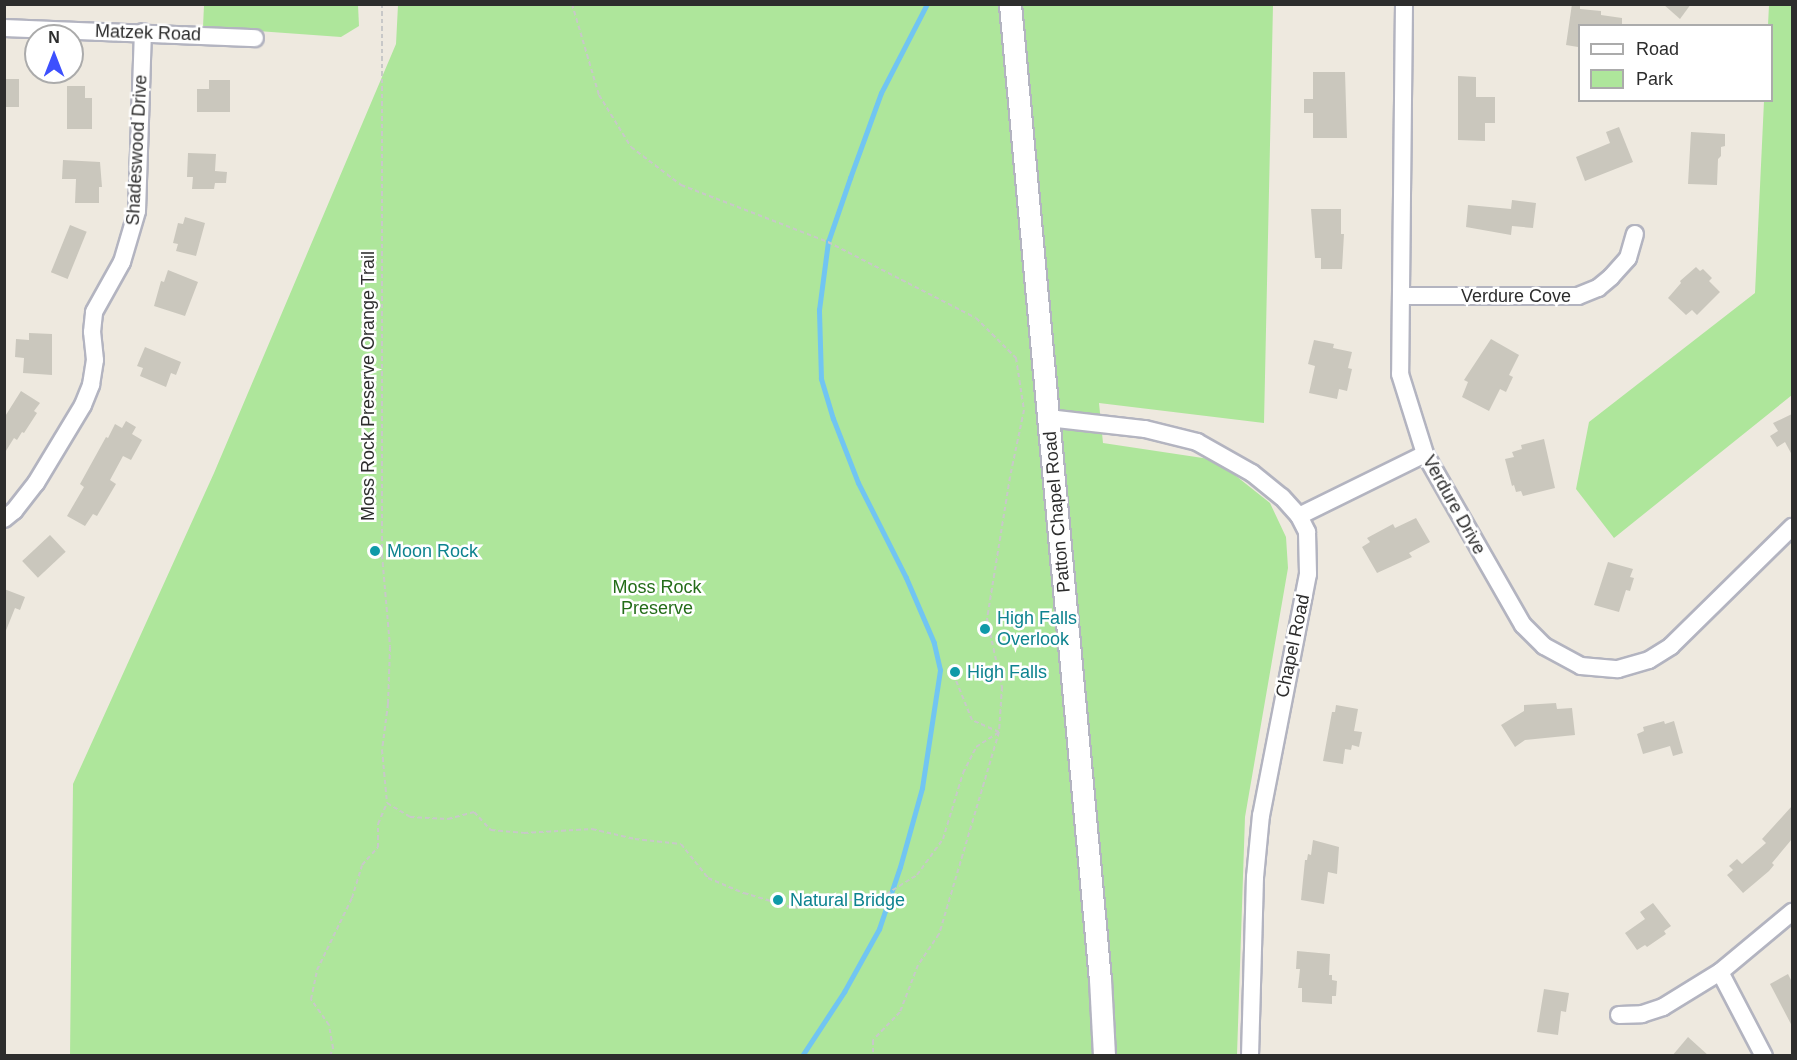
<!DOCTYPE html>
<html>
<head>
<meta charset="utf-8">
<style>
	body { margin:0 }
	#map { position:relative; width:1797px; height:1060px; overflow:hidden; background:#eee9df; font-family:Helvetica,sans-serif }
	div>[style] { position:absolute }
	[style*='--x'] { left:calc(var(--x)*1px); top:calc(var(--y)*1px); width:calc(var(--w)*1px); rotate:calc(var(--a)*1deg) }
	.green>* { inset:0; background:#aee69b }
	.stream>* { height:4.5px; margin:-2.25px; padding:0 2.25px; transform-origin:2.25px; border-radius:2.25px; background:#71c5f2 }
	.building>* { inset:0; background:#cac7bd; transform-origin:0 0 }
	.path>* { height:2px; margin-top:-1px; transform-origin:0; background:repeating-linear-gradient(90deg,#c8c8c8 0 4.5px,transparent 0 7.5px) }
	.roads { filter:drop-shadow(2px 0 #b3b4c0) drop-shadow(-2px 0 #b3b4c0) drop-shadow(0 2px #b3b4c0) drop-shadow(0 -2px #b3b4c0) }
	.minor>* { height:16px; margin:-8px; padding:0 8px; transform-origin:8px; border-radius:8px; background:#fff }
	.tertiary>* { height:21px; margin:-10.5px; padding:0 10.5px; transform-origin:10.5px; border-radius:10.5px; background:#fff }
	.dots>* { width:16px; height:16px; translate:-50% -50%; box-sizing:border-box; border:3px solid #fff; border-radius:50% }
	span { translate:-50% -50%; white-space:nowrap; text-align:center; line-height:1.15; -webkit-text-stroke:5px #fff; paint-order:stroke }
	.street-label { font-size:18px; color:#2d2d2d }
	.culture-label { font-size:18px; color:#0d838f }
	.left { translate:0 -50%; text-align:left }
	.park-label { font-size:18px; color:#246d19 }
	.frame { position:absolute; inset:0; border:6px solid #2d2d2d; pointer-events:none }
	.legend { position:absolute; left:1578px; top:24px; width:195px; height:78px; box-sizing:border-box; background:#fff; border:2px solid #ababab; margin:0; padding:8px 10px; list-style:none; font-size:18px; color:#2d2d2d }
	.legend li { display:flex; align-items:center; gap:12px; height:30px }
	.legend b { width:30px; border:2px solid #ababab }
	.north { position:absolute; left:24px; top:24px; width:60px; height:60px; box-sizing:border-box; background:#fff; border:2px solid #ababab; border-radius:50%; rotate:0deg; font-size:16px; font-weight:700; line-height:24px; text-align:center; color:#2d2d2d }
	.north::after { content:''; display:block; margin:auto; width:21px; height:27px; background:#3d50fe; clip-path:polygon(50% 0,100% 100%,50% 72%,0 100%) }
</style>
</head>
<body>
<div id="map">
	<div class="green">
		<div style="clip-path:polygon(204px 5px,358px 5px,359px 26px,341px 37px,203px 27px)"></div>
		<div style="clip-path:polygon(398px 5px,1273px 5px,1264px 423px,1099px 403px,1103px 443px,1216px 460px,1270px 503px,1286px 537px,1288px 568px,1245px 817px,1237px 1055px,70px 1056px,73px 784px,214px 473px,396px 44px)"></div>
		<div style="clip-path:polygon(1769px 5px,1792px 5px,1792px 395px,1614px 538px,1576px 489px,1589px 422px,1755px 293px,1764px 101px,1772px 100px,1772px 26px,1768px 25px)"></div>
	</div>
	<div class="stream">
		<div style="--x:802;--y:1056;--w:77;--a:-56.7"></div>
		<div style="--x:844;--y:992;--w:72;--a:-60.9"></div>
		<div style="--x:879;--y:929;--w:65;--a:-71.3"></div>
		<div style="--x:900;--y:867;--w:82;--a:-74.4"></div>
		<div style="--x:922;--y:788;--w:119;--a:-81.3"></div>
		<div style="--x:940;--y:670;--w:28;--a:-103"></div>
		<div style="--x:934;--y:643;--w:71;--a:-113.3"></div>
		<div style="--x:906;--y:578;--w:106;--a:-116.8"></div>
		<div style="--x:858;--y:483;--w:69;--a:-111.3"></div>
		<div style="--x:833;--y:419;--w:42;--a:-106.7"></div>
		<div style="--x:821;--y:379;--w:69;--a:-91.7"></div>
		<div style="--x:819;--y:310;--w:69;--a:-82.5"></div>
		<div style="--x:828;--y:242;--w:68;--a:-71"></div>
		<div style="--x:850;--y:178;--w:90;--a:-70"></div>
		<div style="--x:881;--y:93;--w:100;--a:-62.7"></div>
	</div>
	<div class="building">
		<div style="clip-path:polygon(1572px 4px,1580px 4px,1580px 13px,1580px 9px,1601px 11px,1601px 15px,1622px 18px,1622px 26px,1580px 26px,1578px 47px,1566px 45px)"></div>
		<div style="clip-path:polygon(1663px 4px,1691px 4px,1680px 19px)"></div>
		<div style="clip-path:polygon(1313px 72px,1345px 72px,1347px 138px,1313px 138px,1313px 113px,1304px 113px,1304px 99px,1313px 99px)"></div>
		<div style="clip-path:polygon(1458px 76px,1476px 77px,1476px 97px,1495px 97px,1495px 123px,1485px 123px,1485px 141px,1458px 140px)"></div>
		<div style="left:4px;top:79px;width:15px;height:28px"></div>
		<div style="clip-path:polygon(209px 80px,230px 80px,230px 112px,197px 112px,197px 89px,209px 89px)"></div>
		<div style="clip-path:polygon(67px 86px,85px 86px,85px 98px,92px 98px,92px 129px,67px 129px)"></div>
		<div style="clip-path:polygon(1619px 127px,1633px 162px,1585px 181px,1576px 157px,1610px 143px,1606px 132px)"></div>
		<div style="clip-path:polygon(1691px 132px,1725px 134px,1725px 146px,1721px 147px,1721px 156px,1718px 159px,1717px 185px,1688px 184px)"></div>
		<div style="clip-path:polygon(188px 153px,216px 154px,215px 171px,227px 172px,226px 183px,215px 183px,214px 189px,192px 189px,193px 177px,187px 177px)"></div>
		<div style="clip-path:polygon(63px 160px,100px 162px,102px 187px,99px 187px,99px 203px,75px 203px,76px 179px,62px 179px)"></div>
		<div style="clip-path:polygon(1512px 200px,1536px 203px,1533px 228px,1512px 226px,1511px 235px,1466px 227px,1468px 205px,1511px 209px)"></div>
		<div style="clip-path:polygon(1311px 209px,1341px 209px,1341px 234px,1344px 234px,1342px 269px,1321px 269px,1321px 258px,1315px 258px)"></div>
		<div style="clip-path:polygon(185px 217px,205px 223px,196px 256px,176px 251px,178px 244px,173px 243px,178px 223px,183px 224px)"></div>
		<div style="left:70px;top:225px;width:18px;height:51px;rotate:22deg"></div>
		<div style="clip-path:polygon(1696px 267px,1700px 271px,1703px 269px,1712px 278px,1709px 281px,1720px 292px,1697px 315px,1692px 310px,1686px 315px,1668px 298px,1681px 283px,1680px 281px)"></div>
		<div style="clip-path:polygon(168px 270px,198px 282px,185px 316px,154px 306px,161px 281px,164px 282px)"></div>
		<div style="clip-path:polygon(29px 333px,52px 334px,52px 375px,23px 373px,24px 358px,15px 357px,16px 339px,29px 340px)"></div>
		<div style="clip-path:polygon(1491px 339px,1519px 355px,1509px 375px,1513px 377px,1506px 392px,1500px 389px,1489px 411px,1462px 397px,1468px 382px,1464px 380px)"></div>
		<div style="clip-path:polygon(1314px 340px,1334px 344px,1333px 348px,1352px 352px,1348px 368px,1352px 369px,1347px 391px,1339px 389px,1337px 399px,1309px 393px,1315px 366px,1308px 364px)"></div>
		<div style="clip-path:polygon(145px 347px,181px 362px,176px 375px,171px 373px,166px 387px,140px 376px,143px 368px,137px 366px)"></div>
		<div style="clip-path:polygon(21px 391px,40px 403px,34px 411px,37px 413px,24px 433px,22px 432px,17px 440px,14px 438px,4px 454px,4px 418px)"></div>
		<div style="clip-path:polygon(1792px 414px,1792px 455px,1785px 442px,1777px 447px,1770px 436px,1778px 431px,1773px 423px)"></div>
		<div style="clip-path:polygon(126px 421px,136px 427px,132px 434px,142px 440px,131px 460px,123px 456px,110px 480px,116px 484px,97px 516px,93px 514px,85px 526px,67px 516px,84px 487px,80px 484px,106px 437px,108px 438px,115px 424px,122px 428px)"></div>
		<div style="clip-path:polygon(1544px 439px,1555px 488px,1523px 496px,1521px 491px,1516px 492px,1514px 485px,1512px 486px,1505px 459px,1514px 457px,1512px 452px,1522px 449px,1521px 445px)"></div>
		<div style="clip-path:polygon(1416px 518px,1430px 542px,1409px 553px,1412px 557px,1377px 573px,1362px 547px,1370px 542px,1367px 538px,1393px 524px,1395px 528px)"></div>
		<div style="left:50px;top:535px;width:23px;height:38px;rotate:47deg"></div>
		<div style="clip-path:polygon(1608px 562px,1633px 569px,1630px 577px,1634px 578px,1630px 591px,1626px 590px,1619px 612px,1594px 605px)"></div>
		<div style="clip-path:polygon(4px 589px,25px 597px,20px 610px,15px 608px,5px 633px)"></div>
		<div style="clip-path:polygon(1556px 703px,1557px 709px,1572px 708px,1575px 735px,1525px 740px,1515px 747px,1501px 725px,1524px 711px,1524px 705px)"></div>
		<div style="clip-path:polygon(1336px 705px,1358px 709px,1354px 731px,1362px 732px,1359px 747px,1352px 745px,1351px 750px,1345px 749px,1343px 764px,1323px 761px,1332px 712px,1335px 712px)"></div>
		<div style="clip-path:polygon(1664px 721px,1665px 724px,1674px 721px,1683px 753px,1673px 756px,1670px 746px,1643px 754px,1637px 734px,1644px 731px,1643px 727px)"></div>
		<div style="clip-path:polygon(1792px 806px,1792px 839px,1772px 863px,1774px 865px,1769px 871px,1743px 893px,1727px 875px,1733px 870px,1729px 866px,1737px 859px,1742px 864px,1766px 843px,1762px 839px)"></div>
		<div style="clip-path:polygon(1313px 840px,1339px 847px,1337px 874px,1328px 872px,1324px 904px,1301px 900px,1305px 860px,1307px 860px,1308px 854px,1311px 855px)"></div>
		<div style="clip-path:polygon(1653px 903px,1671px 926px,1664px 931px,1666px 934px,1647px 947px,1645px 945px,1637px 950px,1625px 933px,1645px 919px,1640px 912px)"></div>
		<div style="clip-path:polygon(1297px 951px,1330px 954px,1329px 975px,1332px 975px,1332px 980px,1337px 981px,1336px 996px,1332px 996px,1332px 1004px,1302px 1002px,1302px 988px,1298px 988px,1300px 969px,1296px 969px)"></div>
		<div style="clip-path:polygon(1788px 974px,1792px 982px,1792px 1026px,1770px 984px)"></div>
		<div style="clip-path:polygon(1544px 989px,1569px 993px,1566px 1012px,1561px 1011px,1558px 1035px,1537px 1032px)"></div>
		<div style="clip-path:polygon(1688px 1037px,1709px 1056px,1672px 1056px)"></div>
	</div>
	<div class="path">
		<div style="--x:382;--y:4;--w:551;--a:90"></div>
		<div style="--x:382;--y:555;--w:92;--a:85"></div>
		<div style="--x:390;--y:647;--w:57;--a:92"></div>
		<div style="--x:388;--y:704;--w:46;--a:97.4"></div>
		<div style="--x:382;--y:750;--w:53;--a:84.6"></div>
		<div style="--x:387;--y:803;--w:27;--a:31"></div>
		<div style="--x:410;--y:817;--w:38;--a:3"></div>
		<div style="--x:448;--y:819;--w:27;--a:-15"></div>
		<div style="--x:474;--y:812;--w:25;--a:47"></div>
		<div style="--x:491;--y:830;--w:33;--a:5"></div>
		<div style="--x:524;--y:833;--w:68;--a:-3.4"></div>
		<div style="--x:592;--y:829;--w:44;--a:13.1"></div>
		<div style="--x:635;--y:839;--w:46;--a:6.2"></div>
		<div style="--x:681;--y:844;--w:43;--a:51.5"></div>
		<div style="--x:708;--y:878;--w:39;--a:23"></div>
		<div style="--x:744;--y:893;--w:52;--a:16.7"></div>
		<div style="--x:794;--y:908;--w:41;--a:-9.9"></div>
		<div style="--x:834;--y:901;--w:46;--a:-3.7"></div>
		<div style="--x:880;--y:898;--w:44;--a:-31.9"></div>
		<div style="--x:917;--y:875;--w:44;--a:-54.2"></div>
		<div style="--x:943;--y:839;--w:69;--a:-73.1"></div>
		<div style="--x:963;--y:773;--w:29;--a:-63"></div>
		<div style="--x:976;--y:747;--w:27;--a:-33"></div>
		<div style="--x:999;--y:732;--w:30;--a:-156"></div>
		<div style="--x:972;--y:720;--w:45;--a:-112"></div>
		<div style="--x:572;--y:4;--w:95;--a:73.5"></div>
		<div style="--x:599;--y:95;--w:61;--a:58.4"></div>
		<div style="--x:631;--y:147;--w:63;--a:37.2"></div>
		<div style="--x:681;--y:185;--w:158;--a:21.2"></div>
		<div style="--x:828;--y:242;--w:166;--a:27.2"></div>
		<div style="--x:976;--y:318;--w:57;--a:45"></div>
		<div style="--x:1016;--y:358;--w:53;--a:81.3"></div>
		<div style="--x:1024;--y:410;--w:68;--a:101.8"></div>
		<div style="--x:1010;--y:477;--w:144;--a:99.2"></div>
		<div style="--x:987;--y:619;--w:70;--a:77.6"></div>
		<div style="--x:1002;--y:687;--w:45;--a:93.8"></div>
		<div style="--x:999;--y:732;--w:211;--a:106.5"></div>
		<div style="--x:939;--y:934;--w:37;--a:124"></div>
		<div style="--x:918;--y:965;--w:50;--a:111"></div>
		<div style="--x:900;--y:1012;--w:39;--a:134"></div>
		<div style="--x:873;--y:1040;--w:16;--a:90"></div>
		<div style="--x:330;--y:1056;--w:9;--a:-69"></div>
		<div style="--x:333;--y:1048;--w:23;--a:-100"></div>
		<div style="--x:329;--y:1025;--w:32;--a:-125"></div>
		<div style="--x:311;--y:999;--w:30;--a:-78"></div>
		<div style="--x:317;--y:970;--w:80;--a:-64.1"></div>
		<div style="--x:352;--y:898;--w:34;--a:-73"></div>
		<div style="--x:362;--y:865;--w:24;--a:-48"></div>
		<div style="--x:378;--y:847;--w:23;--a:-90"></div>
		<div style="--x:378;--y:824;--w:23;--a:-67"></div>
	</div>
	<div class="roads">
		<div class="minor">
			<div style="--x:1404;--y:4;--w:370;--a:90.6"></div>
			<div style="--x:1400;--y:374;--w:84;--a:72.6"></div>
			<div style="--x:1425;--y:454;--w:197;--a:60.2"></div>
			<div style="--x:1523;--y:625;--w:30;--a:45"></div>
			<div style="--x:1544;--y:646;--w:42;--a:28.4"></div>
			<div style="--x:1581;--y:666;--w:37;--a:5"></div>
			<div style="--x:1618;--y:669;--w:32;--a:-16"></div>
			<div style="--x:1649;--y:660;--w:26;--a:-32"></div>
			<div style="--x:1671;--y:646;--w:170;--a:-44.5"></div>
			<div style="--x:4;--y:28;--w:251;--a:2.3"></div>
			<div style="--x:1401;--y:296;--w:177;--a:0"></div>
			<div style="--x:1578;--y:296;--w:22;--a:-22"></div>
			<div style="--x:1598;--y:288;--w:17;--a:-40"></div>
			<div style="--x:1611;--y:277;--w:25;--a:-48"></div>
			<div style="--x:1628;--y:258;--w:25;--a:-74"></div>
			<div style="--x:1048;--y:418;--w:98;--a:6.5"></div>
			<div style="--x:1145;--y:429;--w:54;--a:14"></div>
			<div style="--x:1197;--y:442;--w:63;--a:29.4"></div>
			<div style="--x:1252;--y:473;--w:38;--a:39"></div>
			<div style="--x:1282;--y:497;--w:25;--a:48"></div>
			<div style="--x:1299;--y:516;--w:18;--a:63"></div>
			<div style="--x:1307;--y:532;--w:42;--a:88.6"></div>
			<div style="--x:1308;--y:574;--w:246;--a:101"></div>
			<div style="--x:1261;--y:815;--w:62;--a:95.5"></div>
			<div style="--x:1255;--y:877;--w:179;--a:91.6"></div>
			<div style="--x:1299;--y:516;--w:140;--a:-26.2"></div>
			<div style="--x:4;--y:519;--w:13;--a:-39"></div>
			<div style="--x:14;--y:511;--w:36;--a:-52"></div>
			<div style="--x:36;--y:483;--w:91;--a:-58.9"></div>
			<div style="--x:83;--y:405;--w:22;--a:-68"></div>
			<div style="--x:91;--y:385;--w:25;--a:-81"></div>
			<div style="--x:95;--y:360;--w:28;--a:-96"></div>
			<div style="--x:92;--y:332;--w:20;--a:-84"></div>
			<div style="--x:94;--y:312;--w:57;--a:-60.8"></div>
			<div style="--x:122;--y:262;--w:53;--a:-73.6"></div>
			<div style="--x:137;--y:211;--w:179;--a:-88.1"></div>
			<div style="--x:1720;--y:972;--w:95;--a:62.4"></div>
			<div style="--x:1619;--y:1015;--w:23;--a:-2"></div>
			<div style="--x:1642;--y:1014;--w:22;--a:-18"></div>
			<div style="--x:1663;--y:1007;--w:67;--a:-31.6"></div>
			<div style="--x:1720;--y:972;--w:94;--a:-39.8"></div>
		</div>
		<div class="tertiary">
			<div style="--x:1010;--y:4;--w:979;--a:84.73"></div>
			<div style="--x:1100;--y:979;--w:77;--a:87"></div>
		</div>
	</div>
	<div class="dots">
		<div style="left:375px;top:551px;background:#0f9aa8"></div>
		<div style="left:985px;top:629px;background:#0f9aa8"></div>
		<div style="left:955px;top:672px;background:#0f9aa8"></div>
		<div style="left:778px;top:900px;background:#0f9aa8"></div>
	</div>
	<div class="street-label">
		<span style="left:148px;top:33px;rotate:2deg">Matzek Road</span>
		<span style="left:137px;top:150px;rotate:-87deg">Shadeswood Drive</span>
		<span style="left:1516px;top:296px">Verdure Cove</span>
		<span style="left:368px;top:386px;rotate:-90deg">Moss Rock Preserve Orange Trail</span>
		<span style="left:1454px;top:505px;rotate:61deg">Verdure Drive</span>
		<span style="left:1057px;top:512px;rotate:-95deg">Patton Chapel Road</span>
		<span style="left:1293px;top:646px;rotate:-78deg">Chapel Road</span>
	</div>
	<div class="culture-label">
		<span class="left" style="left:387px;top:551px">Moon Rock</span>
		<span class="left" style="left:997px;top:629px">High Falls<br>Overlook</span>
		<span class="left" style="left:967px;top:672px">High Falls</span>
		<span class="left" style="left:790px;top:900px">Natural Bridge</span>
	</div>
	<div class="park-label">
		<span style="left:657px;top:598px">Moss Rock<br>Preserve</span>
	</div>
	<div class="frame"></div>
	<ul class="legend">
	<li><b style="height:8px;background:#fff"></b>Road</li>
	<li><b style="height:16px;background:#aee69b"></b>Park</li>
	</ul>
	<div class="north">N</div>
</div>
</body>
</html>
